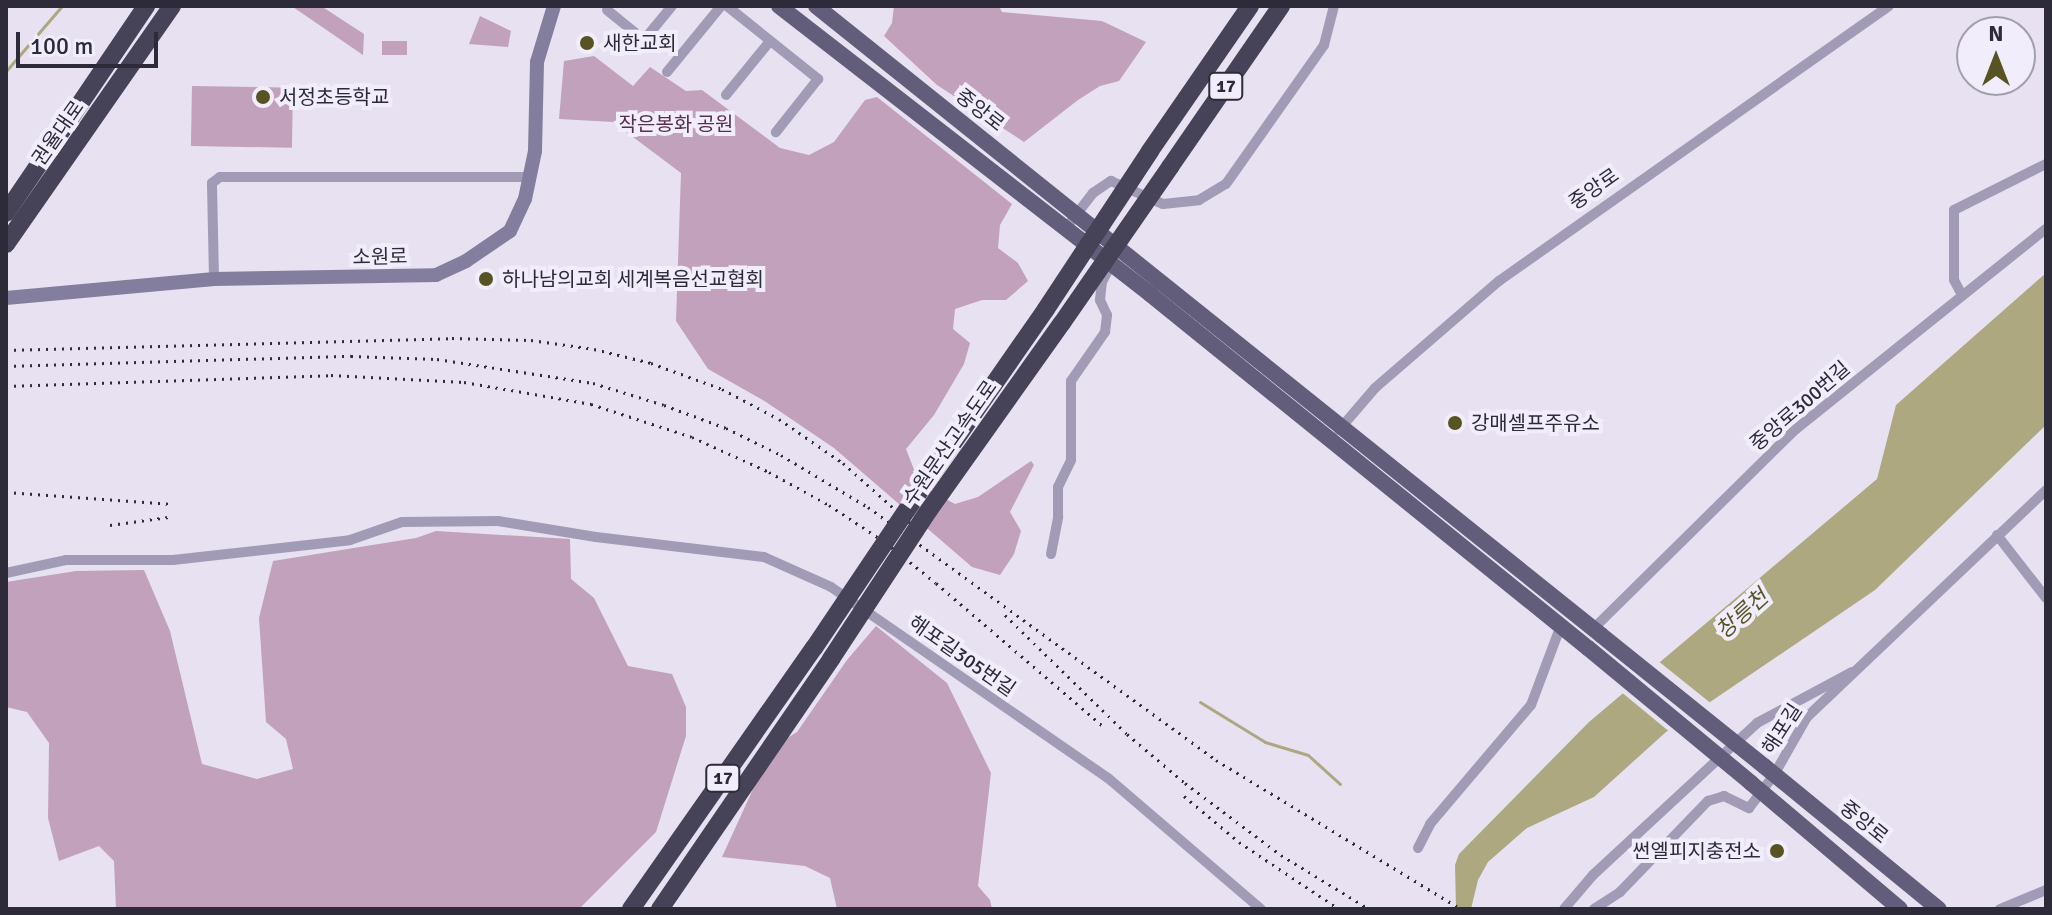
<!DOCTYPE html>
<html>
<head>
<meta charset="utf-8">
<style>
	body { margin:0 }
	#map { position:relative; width:2052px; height:915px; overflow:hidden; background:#e7e1f2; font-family:Signika,"Noto Sans KR",sans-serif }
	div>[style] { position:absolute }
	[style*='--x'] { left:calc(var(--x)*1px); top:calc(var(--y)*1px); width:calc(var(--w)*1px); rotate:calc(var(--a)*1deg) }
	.green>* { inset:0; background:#c1a1bc; transform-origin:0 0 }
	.water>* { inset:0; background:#aea881 }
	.pier>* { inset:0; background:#e7e1f2 }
	.stream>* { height:3px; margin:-1.5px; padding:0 1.5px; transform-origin:1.5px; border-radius:1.5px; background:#aea881 }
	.street>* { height:10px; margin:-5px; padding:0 5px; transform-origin:5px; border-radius:5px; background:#a29bb6 }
	.secondary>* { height:14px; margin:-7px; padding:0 7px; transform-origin:7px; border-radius:7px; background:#847e9e }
	.primary>* { height:16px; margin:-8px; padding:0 8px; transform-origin:8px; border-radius:8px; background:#625d7a }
	.highway>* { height:18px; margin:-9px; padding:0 9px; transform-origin:9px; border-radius:9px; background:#464359 }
	.rail>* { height:3px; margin-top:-1.5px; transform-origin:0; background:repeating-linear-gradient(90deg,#2d2b39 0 2px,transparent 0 8px) }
	.primary-bridge>* { height:16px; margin:-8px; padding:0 8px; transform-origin:8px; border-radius:8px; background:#625d7a }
	.highway-bridge>* { height:18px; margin:-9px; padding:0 9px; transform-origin:9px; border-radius:9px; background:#464359 }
	.dots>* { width:22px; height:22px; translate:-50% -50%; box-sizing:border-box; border:4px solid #f2edfa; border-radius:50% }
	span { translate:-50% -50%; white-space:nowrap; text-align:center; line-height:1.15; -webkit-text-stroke:8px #f2edfa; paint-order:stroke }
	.shield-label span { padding:2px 6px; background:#f2edfa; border:2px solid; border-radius:6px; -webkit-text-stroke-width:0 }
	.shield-label { font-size:18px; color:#2d2b39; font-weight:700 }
	.poi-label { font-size:20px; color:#2d2b39 }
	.left { translate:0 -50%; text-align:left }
	.right { translate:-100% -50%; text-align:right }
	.street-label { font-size:20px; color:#2d2b39 }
	.park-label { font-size:20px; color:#56304f }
	.water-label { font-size:22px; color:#585323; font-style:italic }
	.frame { position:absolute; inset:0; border:8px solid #2d2b39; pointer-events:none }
	.north { position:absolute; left:1956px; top:16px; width:80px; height:80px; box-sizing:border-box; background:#f2edfa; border:2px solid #a39fad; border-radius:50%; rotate:0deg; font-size:22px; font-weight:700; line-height:32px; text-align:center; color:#2d2b39 }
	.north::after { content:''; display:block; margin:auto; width:28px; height:36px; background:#585323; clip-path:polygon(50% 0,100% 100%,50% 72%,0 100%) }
	.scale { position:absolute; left:16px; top:32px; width:142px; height:36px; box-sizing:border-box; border:4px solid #2d2b39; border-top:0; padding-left:10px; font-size:24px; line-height:28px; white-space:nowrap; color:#2d2b39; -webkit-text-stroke:6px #f2edfa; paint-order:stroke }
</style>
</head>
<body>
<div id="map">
	<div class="green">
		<div style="clip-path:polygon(321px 6px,364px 34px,363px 55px,293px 7px)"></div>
		<div style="clip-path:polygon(894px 6px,999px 6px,1002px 12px,1102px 21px,1146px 42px,1119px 81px,1100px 86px,1078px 100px,1024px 142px,937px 85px,884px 36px,892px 23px)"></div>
		<div style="clip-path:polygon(480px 16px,511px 31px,508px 47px,469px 44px)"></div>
		<div style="left:407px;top:41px;width:14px;height:25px;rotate:90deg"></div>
		<div style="clip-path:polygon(594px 56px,633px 86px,650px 67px,686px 91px,702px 90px,780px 148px,809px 155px,834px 142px,865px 100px,877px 97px,1012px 204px,1000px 225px,998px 248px,1018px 263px,1028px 281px,1006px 300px,982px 300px,955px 309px,953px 329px,970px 343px,964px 364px,934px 415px,906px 449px,920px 485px,955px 504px,978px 497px,1031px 461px,1034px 465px,1010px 512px,1021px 531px,1014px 554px,1000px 575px,972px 567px,834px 448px,766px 402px,708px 369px,676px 321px,681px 173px,613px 122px,559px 119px,564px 61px)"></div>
		<div style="left:192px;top:86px;width:101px;height:60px;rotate:1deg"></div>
		<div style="clip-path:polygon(436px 531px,570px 539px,571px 579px,594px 598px,628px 666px,672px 674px,686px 707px,686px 736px,656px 832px,579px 909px,116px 909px,114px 861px,99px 846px,59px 861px,48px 818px,49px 743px,27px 712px,6px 707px,6px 582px,76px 571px,144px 570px,170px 631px,202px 764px,257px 779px,293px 769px,286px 739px,266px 722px,259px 618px,273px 561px,416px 538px)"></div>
		<div style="clip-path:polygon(876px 626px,947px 683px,991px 773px,978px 886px,990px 900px,992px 909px,837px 909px,830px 878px,805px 866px,722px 857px,759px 776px,781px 742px,797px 732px,847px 660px)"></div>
	</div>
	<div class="water">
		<div style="clip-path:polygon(2046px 273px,2046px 425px,1875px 590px,1666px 732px,1594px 797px,1527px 828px,1488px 862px,1478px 880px,1471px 909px,1456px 909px,1455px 865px,1459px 854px,1589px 722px,1877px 479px,1896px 405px)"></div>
	</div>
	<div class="pier">
		<div style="clip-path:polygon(1657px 660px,1713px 705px,1671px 733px,1620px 691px)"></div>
	</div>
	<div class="stream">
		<div style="--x:6;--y:71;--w:86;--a:-49.3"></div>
		<div style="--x:1200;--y:702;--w:76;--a:31.6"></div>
		<div style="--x:1265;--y:742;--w:45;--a:16.8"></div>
		<div style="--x:1308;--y:755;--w:43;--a:42.2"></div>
	</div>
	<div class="street">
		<div style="--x:727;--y:6;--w:117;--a:38.7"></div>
		<div style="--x:818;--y:79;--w:68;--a:128.4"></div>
		<div style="--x:607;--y:10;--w:48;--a:39"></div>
		<div style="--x:644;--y:40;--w:44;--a:-50.5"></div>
		<div style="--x:667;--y:72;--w:85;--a:-50.7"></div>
		<div style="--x:726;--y:95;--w:70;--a:-50.8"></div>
		<div style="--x:1066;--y:228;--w:44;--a:-52.4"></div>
		<div style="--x:1093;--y:193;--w:22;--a:-34"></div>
		<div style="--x:1111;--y:181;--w:57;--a:23.9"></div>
		<div style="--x:1163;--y:204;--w:36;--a:-6"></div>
		<div style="--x:1199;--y:200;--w:31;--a:-31"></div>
		<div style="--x:1226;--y:184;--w:170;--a:-54.8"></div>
		<div style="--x:1324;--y:45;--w:40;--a:-75.6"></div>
		<div style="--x:214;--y:279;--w:96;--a:-91.2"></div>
		<div style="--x:212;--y:183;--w:10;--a:-37"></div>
		<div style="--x:220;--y:177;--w:311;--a:0"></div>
		<div style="--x:1962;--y:295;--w:17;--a:-118"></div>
		<div style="--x:1954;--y:280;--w:70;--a:-90"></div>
		<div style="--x:1954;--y:210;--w:103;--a:-26.6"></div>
		<div style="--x:1339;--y:430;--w:55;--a:-49.4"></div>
		<div style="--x:1375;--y:388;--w:164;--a:-40.8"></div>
		<div style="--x:1499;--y:281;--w:477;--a:-35.2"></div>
		<div style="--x:1997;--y:535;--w:80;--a:52.1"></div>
		<div style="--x:1051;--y:554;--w:38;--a:-79"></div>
		<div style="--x:1058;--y:517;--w:30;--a:-90"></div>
		<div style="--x:1058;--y:487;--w:30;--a:-64"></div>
		<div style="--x:1071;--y:460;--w:79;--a:-90"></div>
		<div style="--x:1071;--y:381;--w:60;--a:-55.2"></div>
		<div style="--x:1105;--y:332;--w:17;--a:-83"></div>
		<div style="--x:1107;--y:315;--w:17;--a:-115"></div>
		<div style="--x:1100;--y:300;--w:18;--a:-84"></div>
		<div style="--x:1102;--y:282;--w:19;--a:-62"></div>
		<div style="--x:6;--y:573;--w:61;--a:-12.2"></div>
		<div style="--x:66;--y:560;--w:107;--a:0"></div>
		<div style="--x:173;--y:560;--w:178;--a:-6.4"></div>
		<div style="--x:350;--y:540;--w:55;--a:-19.1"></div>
		<div style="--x:402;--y:522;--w:96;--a:-0.6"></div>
		<div style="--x:498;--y:521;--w:99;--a:9.3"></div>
		<div style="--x:596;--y:537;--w:169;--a:6.8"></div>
		<div style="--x:764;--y:557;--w:73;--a:24.1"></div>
		<div style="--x:831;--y:587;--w:336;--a:34.6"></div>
		<div style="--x:1108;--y:778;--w:201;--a:40.6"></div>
		<div style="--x:1593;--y:629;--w:285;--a:-44.6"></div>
		<div style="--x:1796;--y:429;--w:320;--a:-38.7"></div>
		<div style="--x:1418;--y:848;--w:27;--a:-63"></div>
		<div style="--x:1430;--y:824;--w:156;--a:-49.7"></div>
		<div style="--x:1531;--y:705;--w:82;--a:-69.4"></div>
		<div style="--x:1564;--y:909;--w:45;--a:-49.5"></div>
		<div style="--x:1593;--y:875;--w:224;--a:-42.8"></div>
		<div style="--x:1757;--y:723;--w:108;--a:-28.2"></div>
		<div style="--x:1594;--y:909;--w:31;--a:-33"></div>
		<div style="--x:1620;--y:892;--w:127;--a:-46"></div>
		<div style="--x:1708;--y:801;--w:17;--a:-17"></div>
		<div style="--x:1724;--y:796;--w:28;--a:26"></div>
		<div style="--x:1749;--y:808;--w:41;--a:-52.9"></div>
		<div style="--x:1774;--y:775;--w:67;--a:-60.4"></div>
		<div style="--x:1807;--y:717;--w:330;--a:-43.5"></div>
		<div style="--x:2000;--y:909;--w:50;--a:-22.4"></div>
	</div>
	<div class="secondary">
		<div style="--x:6;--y:298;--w:209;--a:-5.2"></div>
		<div style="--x:214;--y:279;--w:222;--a:-1"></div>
		<div style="--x:436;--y:275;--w:33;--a:-25"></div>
		<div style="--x:466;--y:261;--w:53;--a:-34.3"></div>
		<div style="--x:510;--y:231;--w:35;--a:-65"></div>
		<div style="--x:525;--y:199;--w:49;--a:-78.2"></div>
		<div style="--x:535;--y:151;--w:89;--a:-88.7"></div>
		<div style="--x:537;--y:62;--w:59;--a:-73.1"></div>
	</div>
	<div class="primary">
		<div style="--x:779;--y:6;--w:470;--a:37.8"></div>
		<div style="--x:1150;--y:294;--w:563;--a:38.95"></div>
		<div style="--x:816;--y:6;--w:1006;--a:38.7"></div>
		<div style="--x:1764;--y:766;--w:226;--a:39.3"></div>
		<div style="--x:1751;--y:783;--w:195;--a:40.2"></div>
	</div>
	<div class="highway">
		<div style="--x:1150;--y:151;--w:176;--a:-55.4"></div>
		<div style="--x:1170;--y:167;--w:196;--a:-55.4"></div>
		<div style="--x:6;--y:213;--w:250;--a:-55.9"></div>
		<div style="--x:6;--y:244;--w:290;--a:-55.1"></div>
		<div style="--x:914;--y:499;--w:231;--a:-55.2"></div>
		<div style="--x:929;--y:510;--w:229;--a:-54.6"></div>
		<div style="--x:631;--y:909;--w:319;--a:-55"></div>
		<div style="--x:660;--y:909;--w:303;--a:-55.6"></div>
	</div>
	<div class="rail">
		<div style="--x:6;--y:350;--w:446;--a:-1.5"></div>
		<div style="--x:452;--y:338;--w:79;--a:1.5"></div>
		<div style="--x:531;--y:340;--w:64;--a:8.1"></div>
		<div style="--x:594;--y:349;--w:59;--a:13.8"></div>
		<div style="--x:651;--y:363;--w:76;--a:20.1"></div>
		<div style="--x:722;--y:389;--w:64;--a:27.8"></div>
		<div style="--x:779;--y:419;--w:78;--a:34.5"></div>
		<div style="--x:843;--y:463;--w:111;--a:41.7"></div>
		<div style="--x:6;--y:366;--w:345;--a:-1.7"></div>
		<div style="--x:351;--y:356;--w:86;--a:2"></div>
		<div style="--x:437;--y:359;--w:158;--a:8.7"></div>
		<div style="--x:593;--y:383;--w:74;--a:17.2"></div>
		<div style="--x:664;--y:405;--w:66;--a:20.4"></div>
		<div style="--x:726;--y:428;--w:61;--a:26.1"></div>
		<div style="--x:781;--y:455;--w:101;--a:30.9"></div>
		<div style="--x:868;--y:507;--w:430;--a:36"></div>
		<div style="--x:1216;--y:760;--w:287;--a:31.3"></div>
		<div style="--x:6;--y:386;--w:325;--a:-1.9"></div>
		<div style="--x:331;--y:375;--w:133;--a:3"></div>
		<div style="--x:464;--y:382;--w:129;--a:9.8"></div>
		<div style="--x:591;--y:404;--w:106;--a:18.1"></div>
		<div style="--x:692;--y:437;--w:85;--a:24.4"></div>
		<div style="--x:769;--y:472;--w:68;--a:28.8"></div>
		<div style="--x:829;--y:505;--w:67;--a:33.5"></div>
		<div style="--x:885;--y:542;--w:65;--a:38.8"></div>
		<div style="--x:936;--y:583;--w:223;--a:40.6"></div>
		<div style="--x:6;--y:492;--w:167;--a:4.1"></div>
		<div style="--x:110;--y:525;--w:59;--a:-7.9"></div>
		<div style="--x:1005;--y:615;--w:170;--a:44.3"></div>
		<div style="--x:1127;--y:734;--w:76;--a:40.2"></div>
		<div style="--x:1185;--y:783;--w:120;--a:36.9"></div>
		<div style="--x:1281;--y:855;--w:103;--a:31.5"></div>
		<div style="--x:1184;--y:796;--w:72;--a:39.9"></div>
		<div style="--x:1239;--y:842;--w:120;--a:33.8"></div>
	</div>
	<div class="primary-bridge">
		<div style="--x:1601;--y:635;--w:209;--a:38.8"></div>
		<div style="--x:1588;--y:648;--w:212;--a:39.6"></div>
	</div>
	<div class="highway-bridge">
		<div style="--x:1046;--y:309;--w:189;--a:-56.6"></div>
		<div style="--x:1062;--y:323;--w:190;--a:-55.3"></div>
		<div style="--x:814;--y:648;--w:179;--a:-56.1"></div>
		<div style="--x:831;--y:659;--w:178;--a:-56.7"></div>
	</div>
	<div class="dots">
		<div style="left:587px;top:43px;background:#585323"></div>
		<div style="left:263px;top:97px;background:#585323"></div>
		<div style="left:486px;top:279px;background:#585323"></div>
		<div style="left:1455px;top:423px;background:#585323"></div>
		<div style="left:1777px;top:851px;background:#585323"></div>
	</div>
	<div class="shield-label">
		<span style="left:1226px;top:86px">17</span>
		<span style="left:723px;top:778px">17</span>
	</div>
	<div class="poi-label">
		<span class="left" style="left:603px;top:43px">새한교회</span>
		<span class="left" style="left:279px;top:97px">서정초등학교</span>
		<span class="left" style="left:502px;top:279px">하나남의교회 세계복음선교협회</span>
		<span class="left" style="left:1471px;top:423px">강매셀프주유소</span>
		<span class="right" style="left:1761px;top:851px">썬엘피지충전소</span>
	</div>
	<div class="street-label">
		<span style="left:980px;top:110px;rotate:38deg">중앙로</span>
		<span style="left:58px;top:133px;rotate:-55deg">권율대로</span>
		<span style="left:1594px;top:189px;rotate:-35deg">중앙로</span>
		<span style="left:380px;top:257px;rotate:-1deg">소원로</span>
		<span style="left:1800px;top:406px;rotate:-41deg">중앙로300번길</span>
		<span style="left:950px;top:443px;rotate:-55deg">수원문산고속도로</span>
		<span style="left:962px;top:656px;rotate:35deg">해포길305번길</span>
		<span style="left:1782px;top:729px;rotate:-57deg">해포길</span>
		<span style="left:1864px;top:822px;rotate:39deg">중앙로</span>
	</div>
	<div class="park-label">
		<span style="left:676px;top:124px">작은봉화 공원</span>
	</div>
	<div class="water-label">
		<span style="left:1742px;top:614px;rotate:-42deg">창릉천</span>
	</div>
	<div class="frame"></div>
	<div class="north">N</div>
	<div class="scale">100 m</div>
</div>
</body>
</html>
